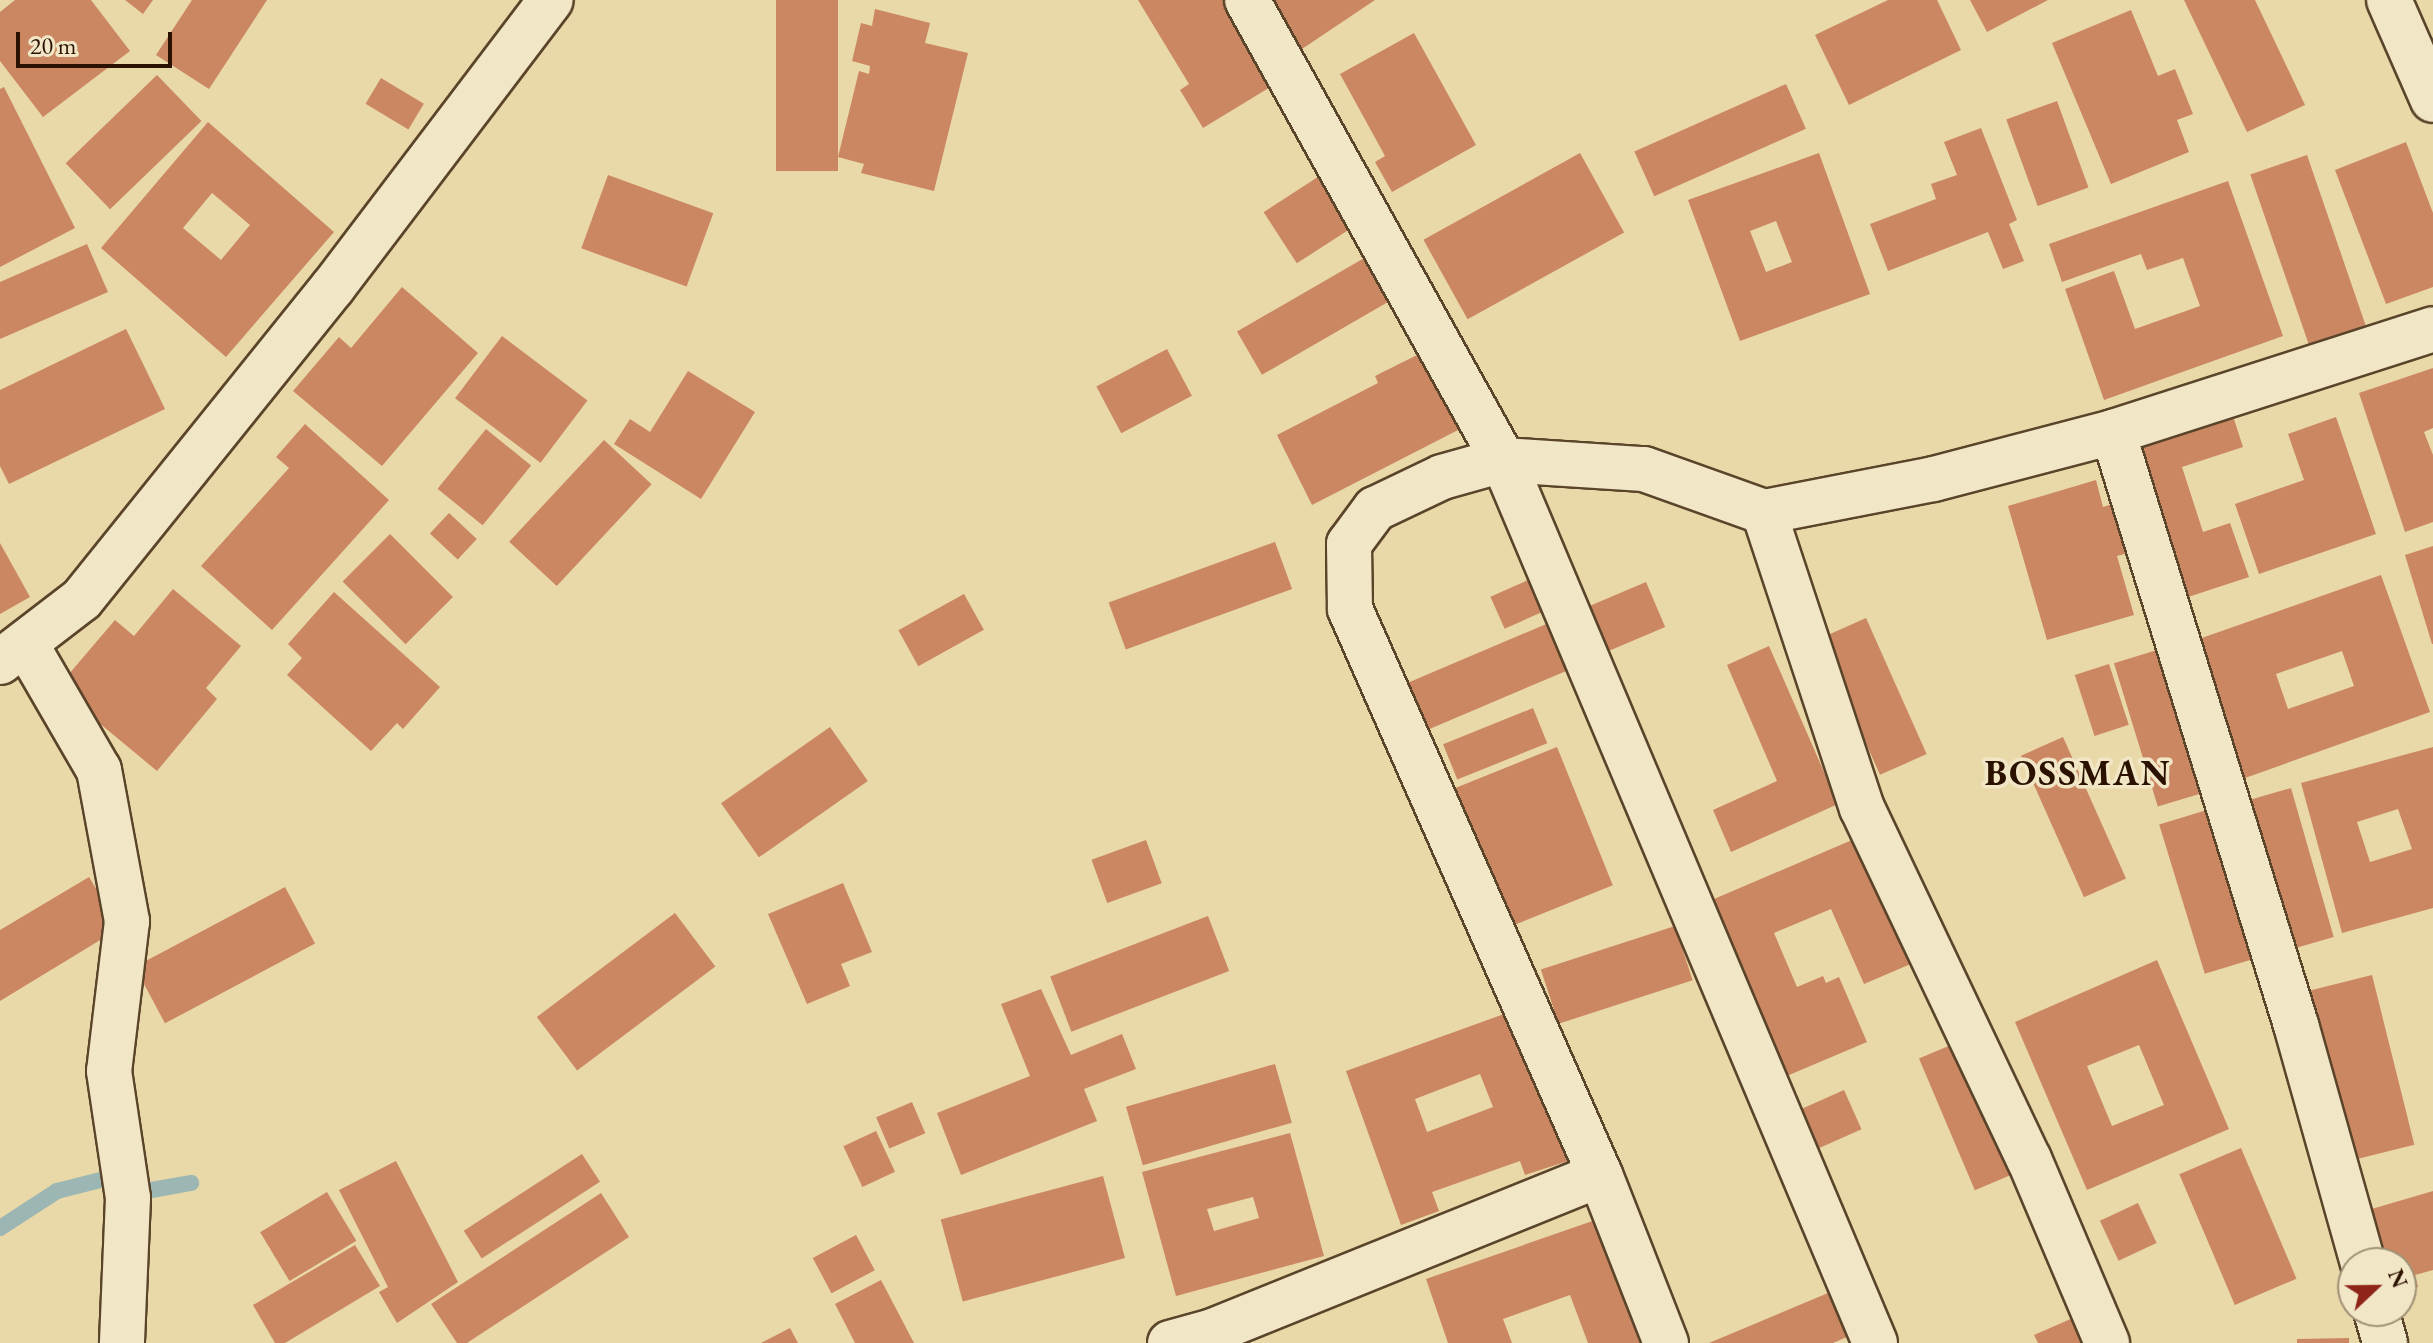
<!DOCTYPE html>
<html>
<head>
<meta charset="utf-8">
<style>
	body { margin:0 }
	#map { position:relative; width:2433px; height:1343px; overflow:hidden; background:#e9d8a8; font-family:"EB Garamond",serif }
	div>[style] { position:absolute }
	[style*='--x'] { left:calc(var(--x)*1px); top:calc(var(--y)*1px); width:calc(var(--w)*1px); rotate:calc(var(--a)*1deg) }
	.stream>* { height:16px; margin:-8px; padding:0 8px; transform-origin:8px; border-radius:8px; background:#9cb7b3 }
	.building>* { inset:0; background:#cb8762; transform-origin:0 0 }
	.roads { filter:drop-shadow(2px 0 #5a442a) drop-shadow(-2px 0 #5a442a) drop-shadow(0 2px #5a442a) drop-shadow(0 -2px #5a442a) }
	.minor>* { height:44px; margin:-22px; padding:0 22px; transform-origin:22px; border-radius:22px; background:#f1e6c6 }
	span { translate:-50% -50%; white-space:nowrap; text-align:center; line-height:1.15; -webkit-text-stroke:7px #f1e6c6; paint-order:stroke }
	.district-label { font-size:36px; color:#2b1200; font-weight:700; letter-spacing:2px }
	.north { position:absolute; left:2337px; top:1247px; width:80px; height:80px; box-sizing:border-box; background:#f1e6c6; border:2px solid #a29177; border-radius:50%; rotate:68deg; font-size:22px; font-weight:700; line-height:32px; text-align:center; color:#2b1200 }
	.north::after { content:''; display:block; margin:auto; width:28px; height:36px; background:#8f2418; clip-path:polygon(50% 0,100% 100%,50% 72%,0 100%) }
	.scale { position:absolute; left:16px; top:32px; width:156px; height:36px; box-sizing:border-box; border:4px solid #2b1200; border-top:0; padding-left:10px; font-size:24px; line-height:28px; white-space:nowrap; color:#2b1200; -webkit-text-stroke:6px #f1e6c6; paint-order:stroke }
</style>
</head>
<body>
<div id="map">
	<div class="stream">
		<div style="--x:0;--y:1228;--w:68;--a:-33"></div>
		<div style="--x:57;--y:1191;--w:49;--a:-14.3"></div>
		<div style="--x:104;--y:1179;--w:44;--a:15.9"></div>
		<div style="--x:146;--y:1191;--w:46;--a:-10.1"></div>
	</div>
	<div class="building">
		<div style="clip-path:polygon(15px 0,91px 0,130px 51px,43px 117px,0 61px,0 12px)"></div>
		<div style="clip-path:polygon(125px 0,153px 0,143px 14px)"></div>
		<div style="clip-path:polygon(192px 0,267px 0,209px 89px,156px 55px)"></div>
		<div style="left:776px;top:0;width:62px;height:171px"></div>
		<div style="clip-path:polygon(1138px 0,1226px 0,1277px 83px,1203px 128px,1180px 90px,1189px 84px)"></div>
		<div style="clip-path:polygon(1265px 0,1375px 0,1299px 51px)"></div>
		<div style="clip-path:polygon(1888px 0,1937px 0,1961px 50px,1849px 105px,1815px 35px)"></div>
		<div style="clip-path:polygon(1970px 0,2048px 0,1987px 32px)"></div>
		<div style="clip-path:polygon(2184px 0,2255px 0,2305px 105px,2247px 132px)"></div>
		<div style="clip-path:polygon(875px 9px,930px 23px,925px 43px,968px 53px,934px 191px,861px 173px,864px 164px,838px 157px,859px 71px,869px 74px,870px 66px,852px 61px,861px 23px,872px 26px)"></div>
		<div style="clip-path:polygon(2131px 10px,2158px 76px,2175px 69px,2193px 114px,2177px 120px,2189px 152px,2111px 184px,2052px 43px)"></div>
		<div style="clip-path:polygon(1414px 33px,1476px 145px,1392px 192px,1375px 162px,1385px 156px,1340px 74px)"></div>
		<div style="left:157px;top:75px;width:64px;height:127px;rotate:46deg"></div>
		<div style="left:381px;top:78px;width:50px;height:30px;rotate:31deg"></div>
		<div style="left:1786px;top:84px;width:49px;height:166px;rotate:66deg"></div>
		<div style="clip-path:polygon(4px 87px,75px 228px,0 267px,0 89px)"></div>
		<div style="left:2057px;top:101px;width:92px;height:54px;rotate:70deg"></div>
		<div style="clip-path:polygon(evenodd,208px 122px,334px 232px,226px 357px,101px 248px,208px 122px,212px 193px,250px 225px,221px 260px,183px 228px,212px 193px)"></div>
		<div style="clip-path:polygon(1981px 128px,2017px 220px,2009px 224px,2024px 261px,2003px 269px,1988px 232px,1888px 271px,1870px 224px,1936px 199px,1931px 184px,1957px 175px,1944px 142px)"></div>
		<div style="clip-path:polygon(2406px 142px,2433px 213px,2433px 287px,2386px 304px,2335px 170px)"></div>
		<div style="left:1580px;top:153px;width:91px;height:179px;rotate:61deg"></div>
		<div style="clip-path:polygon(evenodd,1819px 153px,1870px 294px,1740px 341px,1688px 200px,1819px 153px,1776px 221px,1792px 262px,1766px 272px,1750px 231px,1776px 221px)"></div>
		<div style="left:2307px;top:155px;width:195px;height:60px;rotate:71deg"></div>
		<div style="left:1324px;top:173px;width:61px;height:72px;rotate:57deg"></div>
		<div style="left:608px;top:175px;width:112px;height:78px;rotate:20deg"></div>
		<div style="clip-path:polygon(2228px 181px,2283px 336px,2104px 400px,2065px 289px,2114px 271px,2135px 329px,2200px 306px,2183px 258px,2147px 270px,2141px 254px,2062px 282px,2049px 244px)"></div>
		<div style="clip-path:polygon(87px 244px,108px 292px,0 339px,0 282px)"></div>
		<div style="left:1366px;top:257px;width:50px;height:149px;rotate:60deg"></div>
		<div style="clip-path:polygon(402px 287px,478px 353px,382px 466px,293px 391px,339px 337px,351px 348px)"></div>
		<div style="clip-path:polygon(126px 329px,165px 409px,9px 484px,0 466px,0 390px)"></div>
		<div style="left:502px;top:336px;width:107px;height:78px;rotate:37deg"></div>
		<div style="left:1167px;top:349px;width:53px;height:80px;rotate:62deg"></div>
		<div style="clip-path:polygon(1421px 353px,1460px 429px,1312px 505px,1277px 435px,1378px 383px,1375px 376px)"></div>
		<div style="clip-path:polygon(2433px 368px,2433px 428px,2424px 432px,2433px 455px,2433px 522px,2405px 532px,2359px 393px)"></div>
		<div style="clip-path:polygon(688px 371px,755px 412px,701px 499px,614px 444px,630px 419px,650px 432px)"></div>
		<div style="clip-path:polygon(2230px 407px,2243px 447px,2182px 467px,2203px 532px,2230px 523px,2249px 577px,2176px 601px,2123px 442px)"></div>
		<div style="clip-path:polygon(2336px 417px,2376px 534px,2259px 574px,2235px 504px,2304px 480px,2288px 434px)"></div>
		<div style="clip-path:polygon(305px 424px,389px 500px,272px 630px,201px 566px,289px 468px,276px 457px)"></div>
		<div style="left:486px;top:429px;width:58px;height:77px;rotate:39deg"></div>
		<div style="left:604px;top:440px;width:65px;height:139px;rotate:43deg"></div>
		<div style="clip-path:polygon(2096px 480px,2103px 507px,2119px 502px,2132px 552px,2117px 556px,2134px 615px,2047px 640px,2008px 506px)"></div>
		<div style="left:449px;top:513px;width:38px;height:28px;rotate:43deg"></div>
		<div style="left:390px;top:534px;width:89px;height:67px;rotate:45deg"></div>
		<div style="left:1275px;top:542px;width:50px;height:177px;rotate:70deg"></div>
		<div style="clip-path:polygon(0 543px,30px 597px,0 614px)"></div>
		<div style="clip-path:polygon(2433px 546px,2433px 644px,2432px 644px,2405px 555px)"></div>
		<div style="clip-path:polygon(evenodd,2381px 575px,2430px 712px,2245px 778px,2196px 640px,2381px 575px,2342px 651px,2354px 686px,2288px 709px,2276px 674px,2342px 651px)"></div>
		<div style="left:1537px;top:576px;width:35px;height:51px;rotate:66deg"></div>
		<div style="left:1646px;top:582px;width:49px;height:78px;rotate:67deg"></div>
		<div style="clip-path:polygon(173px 589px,241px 646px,206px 688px,217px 699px,157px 771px,57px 688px,115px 620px,134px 636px)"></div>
		<div style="clip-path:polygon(334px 592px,440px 687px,403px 729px,397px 723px,371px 751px,287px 675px,302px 658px,288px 644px)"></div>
		<div style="left:964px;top:594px;width:41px;height:75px;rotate:61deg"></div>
		<div style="left:1866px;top:618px;width:149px;height:51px;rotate:66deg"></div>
		<div style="left:1551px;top:622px;width:51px;height:167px;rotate:67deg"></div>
		<div style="clip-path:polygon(1769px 646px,1838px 804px,1731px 852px,1713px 810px,1777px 781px,1727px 665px)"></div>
		<div style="left:2157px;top:650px;width:150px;height:45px;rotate:73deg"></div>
		<div style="left:2109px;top:664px;width:64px;height:36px;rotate:72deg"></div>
		<div style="left:1533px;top:708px;width:38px;height:97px;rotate:68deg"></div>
		<div style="left:830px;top:727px;width:66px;height:133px;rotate:55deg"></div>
		<div style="left:2063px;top:737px;width:155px;height:46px;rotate:66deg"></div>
		<div style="left:1557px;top:747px;width:149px;height:115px;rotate:68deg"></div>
		<div style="clip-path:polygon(evenodd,2433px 747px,2433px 908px,2342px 933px,2301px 783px,2433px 747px,2398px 809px,2412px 849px,2370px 862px,2357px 822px,2398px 809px)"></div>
		<div style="left:2291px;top:788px;width:155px;height:45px;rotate:74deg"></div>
		<div style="left:2207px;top:810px;width:156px;height:50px;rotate:73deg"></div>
		<div style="clip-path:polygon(1859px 837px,1913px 963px,1864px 984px,1831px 909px,1774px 933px,1797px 987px,1823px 976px,1826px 983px,1839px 977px,1867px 1042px,1782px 1078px,1707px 902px)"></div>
		<div style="left:1146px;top:840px;width:46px;height:58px;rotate:70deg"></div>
		<div style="clip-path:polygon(89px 877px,120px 928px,0 1001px,0 930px)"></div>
		<div style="clip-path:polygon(843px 883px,872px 952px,841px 964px,850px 986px,807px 1004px,768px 914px)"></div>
		<div style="left:285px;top:887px;width:64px;height:170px;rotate:62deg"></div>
		<div style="left:675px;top:913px;width:67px;height:173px;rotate:53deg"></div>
		<div style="left:1208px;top:916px;width:59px;height:169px;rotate:69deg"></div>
		<div style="left:1675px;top:926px;width:57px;height:141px;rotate:72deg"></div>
		<div style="clip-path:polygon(evenodd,2157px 960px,2229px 1129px,2087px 1190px,2015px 1022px,2157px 960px,2139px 1045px,2164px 1105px,2112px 1126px,2087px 1066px,2139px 1045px)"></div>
		<div style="left:2372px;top:975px;width:175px;height:67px;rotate:76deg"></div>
		<div style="clip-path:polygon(1041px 989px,1071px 1055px,1122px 1034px,1136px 1069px,1084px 1089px,1097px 1121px,961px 1175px,937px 1113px,1030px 1076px,1001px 1004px)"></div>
		<div style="clip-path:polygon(evenodd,1518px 1009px,1571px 1160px,1525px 1175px,1520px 1161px,1432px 1192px,1439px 1211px,1401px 1225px,1346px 1071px,1518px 1009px,1480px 1074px,1493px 1107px,1427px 1132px,1415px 1099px,1480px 1074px)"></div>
		<div style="left:1965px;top:1039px;width:143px;height:50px;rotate:67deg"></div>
		<div style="left:1275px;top:1064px;width:61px;height:155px;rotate:74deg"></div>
		<div style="left:1844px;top:1090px;width:43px;height:51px;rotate:66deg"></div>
		<div style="left:912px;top:1102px;width:34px;height:39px;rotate:67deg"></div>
		<div style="left:876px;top:1131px;width:45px;height:36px;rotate:65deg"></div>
		<div style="clip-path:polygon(evenodd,1290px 1133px,1324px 1256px,1176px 1296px,1142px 1172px,1290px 1133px,1253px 1197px,1259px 1218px,1214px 1231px,1207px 1209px,1253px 1197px)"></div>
		<div style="left:2241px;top:1148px;width:142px;height:67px;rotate:67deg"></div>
		<div style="left:582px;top:1154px;width:33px;height:141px;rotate:57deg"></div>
		<div style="clip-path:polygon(396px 1161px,458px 1282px,397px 1323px,379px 1292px,388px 1287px,339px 1190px)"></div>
		<div style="left:1103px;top:1176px;width:85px;height:168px;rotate:75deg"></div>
		<div style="clip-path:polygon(2433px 1191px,2433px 1270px,2415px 1275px,2418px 1287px,2401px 1292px,2401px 1263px,2373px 1263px,2358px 1213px)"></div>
		<div style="left:327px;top:1192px;width:57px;height:78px;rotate:59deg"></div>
		<div style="clip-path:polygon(601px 1193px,629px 1237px,467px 1343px,457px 1343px,431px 1304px)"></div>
		<div style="left:2138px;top:1203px;width:44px;height:42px;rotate:65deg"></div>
		<div style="clip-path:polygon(1604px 1217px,1648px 1343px,1588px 1343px,1570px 1295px,1503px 1319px,1512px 1343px,1448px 1343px,1426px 1279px)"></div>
		<div style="left:856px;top:1235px;width:40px;height:49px;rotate:62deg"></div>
		<div style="clip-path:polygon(355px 1245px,380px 1286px,285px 1343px,275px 1343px,253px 1305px)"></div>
		<div style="clip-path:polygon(881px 1280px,914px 1343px,855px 1343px,835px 1304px)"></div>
		<div style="clip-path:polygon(1828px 1293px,1847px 1337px,1833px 1343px,1709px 1343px)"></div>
		<div style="clip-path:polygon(2073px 1318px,2084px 1343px,2038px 1343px,2034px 1335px)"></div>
		<div style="clip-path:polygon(790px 1328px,798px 1343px,761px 1343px)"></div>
		<div style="clip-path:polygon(2349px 1338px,2349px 1343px,2297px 1343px,2297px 1339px)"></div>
	</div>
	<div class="roads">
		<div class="minor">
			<div style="--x:1247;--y:0;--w:526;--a:60.9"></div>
			<div style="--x:1503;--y:460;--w:958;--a:67.15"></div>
			<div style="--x:2389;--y:0;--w:109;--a:66.3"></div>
			<div style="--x:2113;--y:432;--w:621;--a:72.85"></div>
			<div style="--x:2296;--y:1025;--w:247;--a:74.3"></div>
			<div style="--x:1764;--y:512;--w:312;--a:71.7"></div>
			<div style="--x:1862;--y:808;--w:389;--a:64.6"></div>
			<div style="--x:2029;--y:1159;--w:200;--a:67"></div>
			<div style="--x:27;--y:646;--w:143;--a:59.9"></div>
			<div style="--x:99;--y:770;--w:154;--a:79.5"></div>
			<div style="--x:127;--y:921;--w:151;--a:96.8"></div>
			<div style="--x:109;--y:1071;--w:128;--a:81.5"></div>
			<div style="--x:128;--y:1198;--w:145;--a:92.4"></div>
			<div style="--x:0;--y:662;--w:103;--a:-37.5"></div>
			<div style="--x:82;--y:599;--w:400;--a:-51.2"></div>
			<div style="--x:333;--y:287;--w:360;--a:-52.8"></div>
			<div style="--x:2376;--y:1311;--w:33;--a:74"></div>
			<div style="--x:1170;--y:1343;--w:45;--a:-15.6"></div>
			<div style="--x:1213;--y:1331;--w:417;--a:-22"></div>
			<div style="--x:1666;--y:1343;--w:180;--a:-111.4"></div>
			<div style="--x:1600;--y:1175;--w:619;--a:-113.83"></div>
			<div style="--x:1350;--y:609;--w:65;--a:-90.9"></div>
			<div style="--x:1349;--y:544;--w:44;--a:-53.4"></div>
			<div style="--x:1375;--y:509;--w:74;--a:-25.5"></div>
			<div style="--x:1442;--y:477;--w:63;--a:-15.6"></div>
			<div style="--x:1503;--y:460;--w:141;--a:3.7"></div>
			<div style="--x:1644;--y:469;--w:127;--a:19.7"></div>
			<div style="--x:1764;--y:512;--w:173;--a:-11"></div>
			<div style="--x:1934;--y:479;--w:185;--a:-14.7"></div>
			<div style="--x:2113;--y:432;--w:336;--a:-17.8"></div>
		</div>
	</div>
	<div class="district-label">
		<span style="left:2078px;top:773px">BOSSMAN</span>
	</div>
	<div class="north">N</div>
	<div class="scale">20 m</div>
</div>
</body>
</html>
